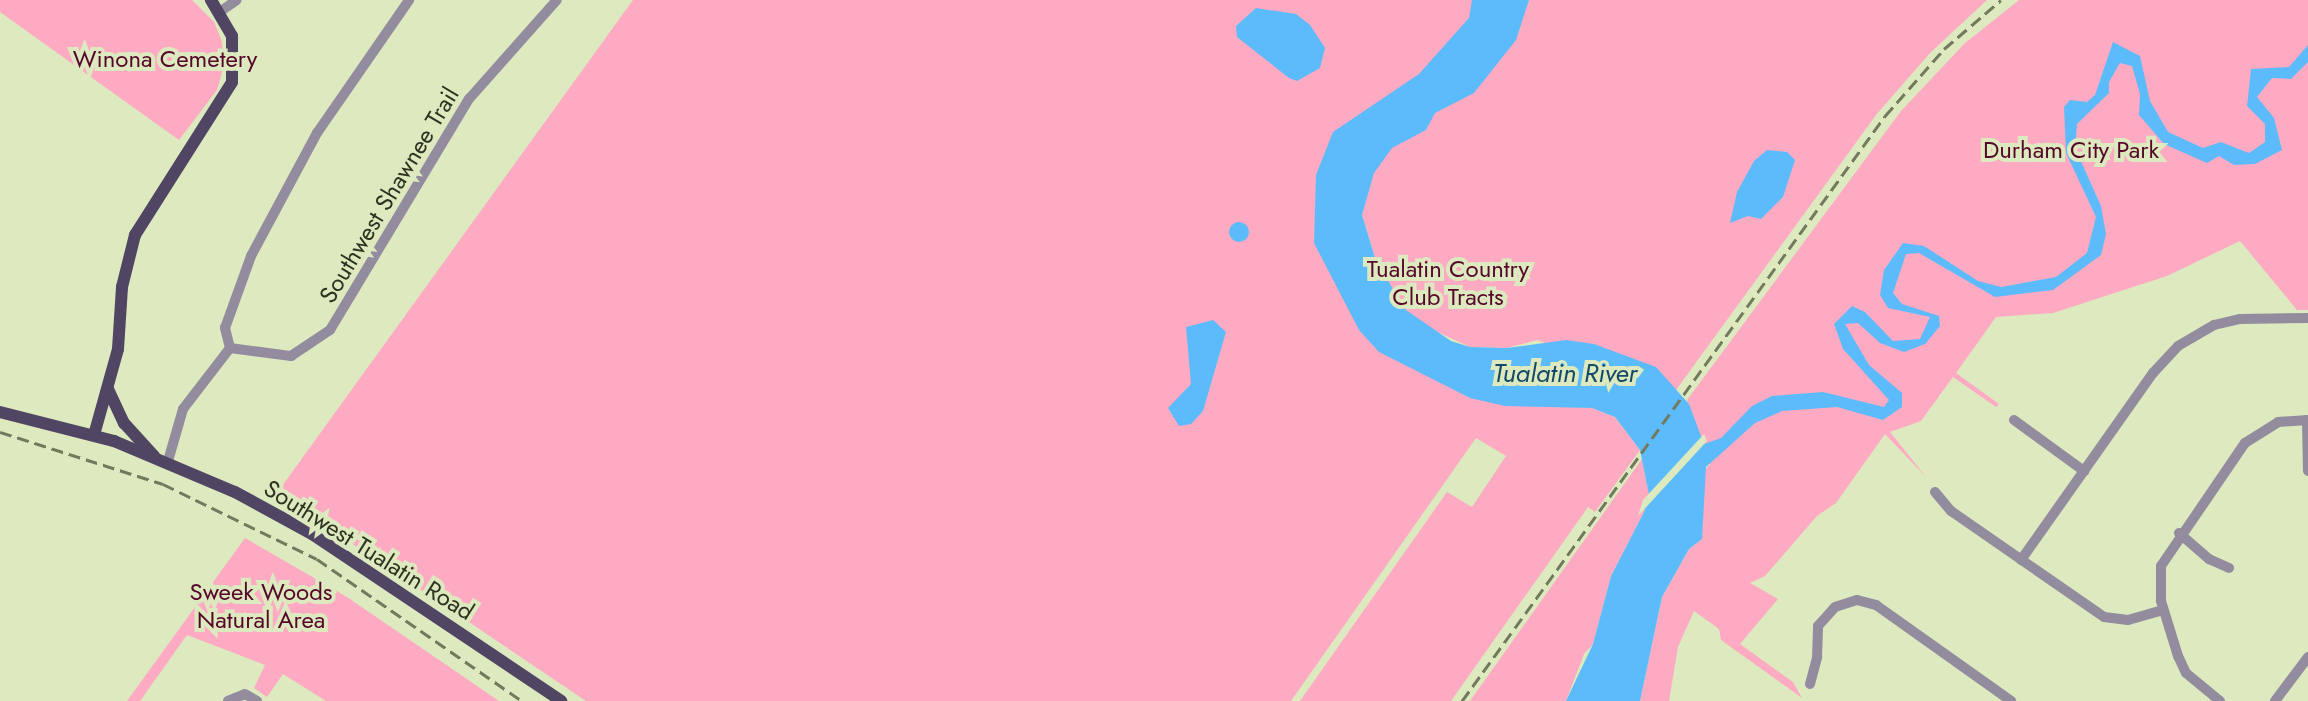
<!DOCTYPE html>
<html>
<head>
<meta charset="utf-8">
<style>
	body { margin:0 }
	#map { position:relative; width:2308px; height:701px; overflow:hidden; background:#dde9be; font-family:Jost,sans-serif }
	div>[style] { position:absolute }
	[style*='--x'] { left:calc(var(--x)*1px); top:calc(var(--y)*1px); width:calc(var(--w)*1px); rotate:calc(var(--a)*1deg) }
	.green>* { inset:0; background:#ffaac3 }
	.water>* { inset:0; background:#5cbcfb }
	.round { border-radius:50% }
	.pier>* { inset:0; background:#dde9be }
	.minor>* { height:10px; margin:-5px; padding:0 5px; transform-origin:5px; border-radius:5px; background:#928c9e }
	.major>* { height:12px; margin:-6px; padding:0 6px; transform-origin:6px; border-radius:6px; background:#504664 }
	.rail>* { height:3px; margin-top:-1.5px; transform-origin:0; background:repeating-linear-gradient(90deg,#727a5e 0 12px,transparent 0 18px) }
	span { translate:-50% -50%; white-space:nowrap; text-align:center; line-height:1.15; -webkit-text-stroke:8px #dde9be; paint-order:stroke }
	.park-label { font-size:24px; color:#56052b }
	.street-label { font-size:24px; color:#2e3221 }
	.water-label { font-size:26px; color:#134868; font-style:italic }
</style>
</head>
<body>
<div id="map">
	<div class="green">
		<div style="clip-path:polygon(0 0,192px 0,214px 22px,222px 42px,224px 65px,217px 90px,179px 140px,0 12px)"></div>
		<div style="clip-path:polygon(633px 0,1987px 0,1930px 53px,1876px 115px,1676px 390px,1537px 340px,1507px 348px,1470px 347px,1431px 329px,1406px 310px,1376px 261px,1362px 215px,1369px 180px,1356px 198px,1373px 262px,1405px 311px,1500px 404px,1592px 408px,1615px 417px,1640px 450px,1595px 512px,1588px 507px,1451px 701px,1300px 701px,1447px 492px,1472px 507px,1506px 456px,1476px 438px,1291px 701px,586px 701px,277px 493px)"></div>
		<div style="clip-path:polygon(2019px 0,2308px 0,2308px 310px,2297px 310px,2240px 241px,2167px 276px,2053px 313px,1996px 317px,1956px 373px,1999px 404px,1996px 407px,1953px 377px,1921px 421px,1890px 432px,1926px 477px,1885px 434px,1836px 503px,1817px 516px,1765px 576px,1750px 583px,1778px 599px,1740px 644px,1793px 682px,1802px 698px,1721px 640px,1719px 629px,1694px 611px,1678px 647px,1669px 701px,1640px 701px,1662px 597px,1689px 549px,1702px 539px,1704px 471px,1710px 464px,1687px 400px,1901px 111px,1964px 44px)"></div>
		<div style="clip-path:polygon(1642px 459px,1649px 495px,1644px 512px,1611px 576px,1593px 644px,1584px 654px,1566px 701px,1470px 701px)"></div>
		<div style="clip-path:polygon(245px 538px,347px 597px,499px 701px,326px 701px,283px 674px,267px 697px,254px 688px,265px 665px,187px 635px,140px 701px,127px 701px)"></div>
	</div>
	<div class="water">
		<div style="clip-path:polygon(1472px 0,1529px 0,1516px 40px,1474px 93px,1435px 113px,1426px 130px,1392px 148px,1374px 173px,1362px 215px,1376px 261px,1406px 310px,1451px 341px,1470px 347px,1507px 348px,1566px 340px,1594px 344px,1656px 367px,1689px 404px,1704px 444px,1721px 438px,1752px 406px,1772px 396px,1823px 392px,1884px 407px,1889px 400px,1843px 349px,1834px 324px,1852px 306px,1865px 312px,1893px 341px,1920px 339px,1930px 317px,1888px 308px,1880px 295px,1884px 270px,1903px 243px,1924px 246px,1978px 281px,2001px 287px,2056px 277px,2087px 253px,2096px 217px,2066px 153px,2064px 107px,2070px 100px,2087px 102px,2095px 95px,2113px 42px,2140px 56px,2150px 101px,2168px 132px,2203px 148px,2221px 142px,2249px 153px,2265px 142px,2265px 124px,2247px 106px,2251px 69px,2289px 67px,2308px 45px,2308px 62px,2291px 79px,2272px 78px,2257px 97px,2274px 118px,2282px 150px,2255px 164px,2234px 165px,2219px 156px,2207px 163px,2164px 144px,2139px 115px,2140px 94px,2132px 66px,2120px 63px,2109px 82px,2109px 93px,2077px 124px,2075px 148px,2101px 206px,2106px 234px,2101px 255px,2053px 290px,1995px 297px,1919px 253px,1906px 254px,1893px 293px,1902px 304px,1939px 316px,1940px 326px,1925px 344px,1904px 352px,1880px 343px,1858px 323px,1845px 324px,1869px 365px,1902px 393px,1902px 407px,1883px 420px,1837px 407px,1782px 411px,1755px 423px,1706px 467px,1702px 539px,1689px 549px,1662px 597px,1640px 701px,1566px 701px,1593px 644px,1611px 576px,1644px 512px,1649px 495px,1640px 450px,1615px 417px,1592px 408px,1505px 406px,1470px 398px,1379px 352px,1359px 330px,1314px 243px,1316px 175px,1333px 132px,1419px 74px,1469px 18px)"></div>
		<div style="clip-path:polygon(1256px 8px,1296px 14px,1310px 25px,1325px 48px,1320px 68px,1297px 81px,1289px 78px,1237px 37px,1236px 26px)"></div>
		<div style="clip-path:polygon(1767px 150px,1787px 152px,1795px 160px,1783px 197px,1761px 219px,1748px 216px,1730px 223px,1737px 192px,1754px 161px)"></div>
		<div class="round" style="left:1229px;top:222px;width:20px;height:20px"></div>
		<div style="clip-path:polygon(1213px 320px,1226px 332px,1203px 411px,1191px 424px,1179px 426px,1168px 408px,1191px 384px,1186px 327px)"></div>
	</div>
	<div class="pier">
		<div style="clip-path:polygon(1704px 434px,1707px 441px,1638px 516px,1643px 500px)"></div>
	</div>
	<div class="minor">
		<div style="--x:221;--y:11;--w:19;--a:-35"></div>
		<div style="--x:230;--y:348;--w:62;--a:7.5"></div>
		<div style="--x:291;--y:356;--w:47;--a:-33.7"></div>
		<div style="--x:330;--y:330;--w:270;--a:-59"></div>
		<div style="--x:469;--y:99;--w:132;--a:-48.4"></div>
		<div style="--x:2014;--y:420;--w:87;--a:36.1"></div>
		<div style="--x:2307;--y:420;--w:51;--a:88.9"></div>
		<div style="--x:168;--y:461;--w:54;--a:-73.9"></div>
		<div style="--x:183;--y:409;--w:77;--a:-52.4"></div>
		<div style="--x:230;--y:348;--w:21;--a:-104"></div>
		<div style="--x:225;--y:328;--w:77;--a:-70.1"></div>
		<div style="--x:251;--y:256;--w:140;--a:-61.8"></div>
		<div style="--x:317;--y:133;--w:162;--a:-55.3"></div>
		<div style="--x:1935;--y:492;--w:25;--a:50"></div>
		<div style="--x:1951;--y:511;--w:186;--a:34.7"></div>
		<div style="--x:2104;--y:617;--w:24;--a:7"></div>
		<div style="--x:2128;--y:620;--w:36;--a:-16"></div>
		<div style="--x:2179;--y:533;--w:40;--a:41"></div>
		<div style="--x:2209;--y:559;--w:22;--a:24"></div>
		<div style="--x:2021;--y:560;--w:229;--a:-54.8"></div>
		<div style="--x:2153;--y:373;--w:37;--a:-47"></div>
		<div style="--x:2178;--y:346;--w:42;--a:-30.3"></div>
		<div style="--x:2214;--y:325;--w:27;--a:-13"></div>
		<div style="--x:2240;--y:319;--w:68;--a:-0.8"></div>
		<div style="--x:1810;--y:684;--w:28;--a:-75"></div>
		<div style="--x:1817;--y:657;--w:31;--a:-88"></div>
		<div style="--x:1818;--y:626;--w:25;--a:-48"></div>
		<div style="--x:1835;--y:607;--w:23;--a:-18"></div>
		<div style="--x:1857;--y:600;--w:20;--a:15"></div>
		<div style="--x:1876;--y:605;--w:166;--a:35.4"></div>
		<div style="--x:228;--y:701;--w:18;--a:-22"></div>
		<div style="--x:245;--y:694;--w:14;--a:30"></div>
		<div style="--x:2220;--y:701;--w:44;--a:-140.5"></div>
		<div style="--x:2186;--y:673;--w:19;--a:-115"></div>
		<div style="--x:2178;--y:656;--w:58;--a:-107.2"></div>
		<div style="--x:2161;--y:601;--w:35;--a:-90"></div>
		<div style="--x:2161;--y:566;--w:149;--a:-55.7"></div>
		<div style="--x:2245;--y:443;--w:39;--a:-32"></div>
		<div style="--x:2278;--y:422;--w:30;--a:-4"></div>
		<div style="--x:2275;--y:701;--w:55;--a:-53.1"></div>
	</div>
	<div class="major">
		<div style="--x:108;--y:389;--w:38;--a:65"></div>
		<div style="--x:124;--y:423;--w:45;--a:47.7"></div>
		<div style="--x:0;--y:412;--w:118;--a:14.3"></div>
		<div style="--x:114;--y:441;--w:131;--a:22.9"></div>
		<div style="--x:235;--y:492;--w:88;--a:28.6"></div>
		<div style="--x:312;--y:534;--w:300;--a:33.8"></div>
		<div style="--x:94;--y:435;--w:89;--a:-74.4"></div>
		<div style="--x:118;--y:349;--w:62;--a:-86.3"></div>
		<div style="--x:122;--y:287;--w:54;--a:-76"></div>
		<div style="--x:135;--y:235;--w:181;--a:-57.6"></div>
		<div style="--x:232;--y:82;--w:46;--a:-90"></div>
		<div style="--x:232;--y:36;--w:42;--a:-120.3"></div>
	</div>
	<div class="rail">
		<div style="--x:0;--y:432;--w:171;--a:17.7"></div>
		<div style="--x:163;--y:484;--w:171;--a:26"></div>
		<div style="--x:317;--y:559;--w:249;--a:34.7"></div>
		<div style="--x:1462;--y:701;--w:722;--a:-54.13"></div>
		<div style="--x:1885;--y:116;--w:89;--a:-48.6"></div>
		<div style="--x:1944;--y:49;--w:75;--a:-40.7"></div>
	</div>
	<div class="park-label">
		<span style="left:165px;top:59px">Winona Cemetery</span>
		<span style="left:2071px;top:150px">Durham City Park</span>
		<span style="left:1448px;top:283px">Tualatin Country<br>Club Tracts</span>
		<span style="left:261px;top:606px">Sweek Woods<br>Natural Area</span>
	</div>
	<div class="street-label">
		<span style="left:389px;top:195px;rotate:-59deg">Southwest Shawnee Trail</span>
		<span style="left:369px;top:550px;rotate:32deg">Southwest Tualatin Road</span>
	</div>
	<div class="water-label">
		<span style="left:1565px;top:374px">Tualatin River</span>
	</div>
</div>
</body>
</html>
